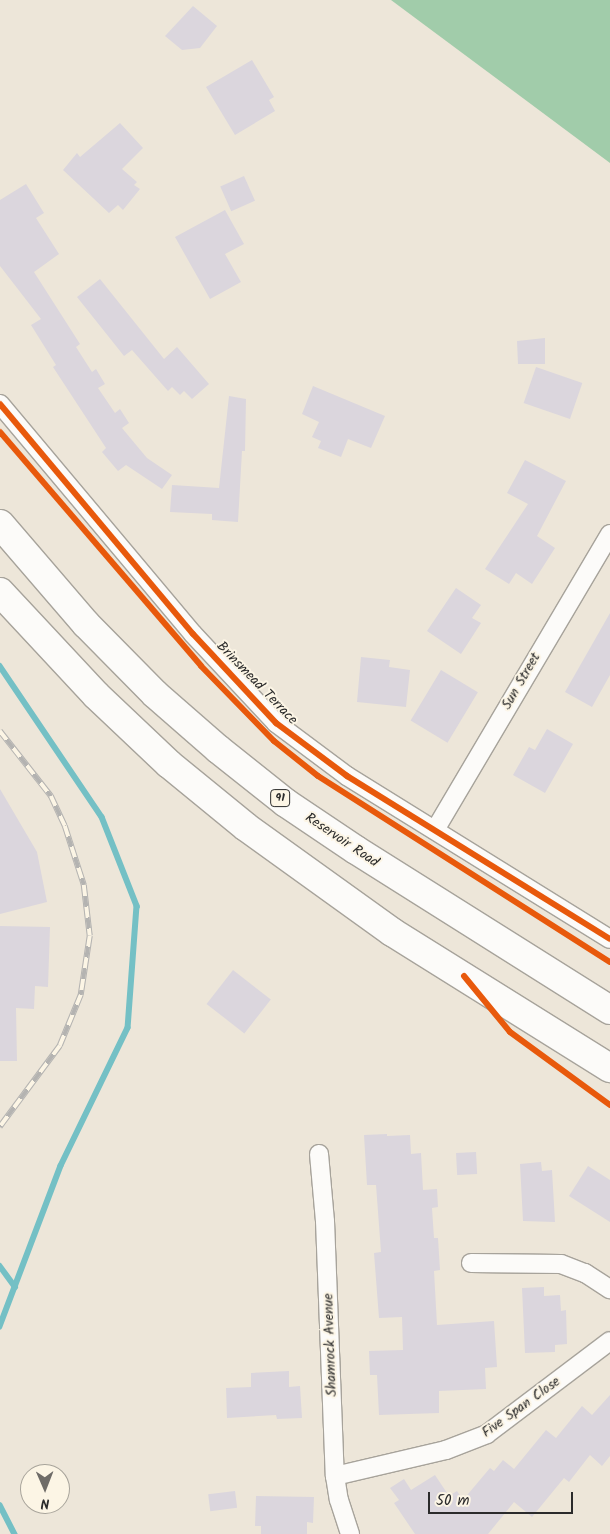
<!DOCTYPE html>
<html>
<head>
<meta charset="utf-8">
<style>
	body { margin:0 }
	#map { position:relative; width:610px; height:1534px; overflow:hidden; background:#ede6d9; font-family:Kalam,sans-serif }
	div>[style] { position:absolute }
	[style*='--x'] { left:calc(var(--x)*1px); top:calc(var(--y)*1px); width:calc(var(--w)*1px); rotate:calc(var(--a)*1deg) }
	.forest>* { inset:0; background:#a1ccaa }
	.stream>* { height:5.5px; margin:-2.75px; padding:0 2.75px; transform-origin:2.75px; border-radius:2.75px; background:#74c0c5 }
	.building>* { inset:0; background:#dbd6dd; transform-origin:0 0 }
	.roads { filter:drop-shadow(1px 0 #a7a39b) drop-shadow(-1px 0 #a7a39b) drop-shadow(0 1px #a7a39b) drop-shadow(0 -1px #a7a39b) }
	.street>* { height:18px; margin:-9px; padding:0 9px; transform-origin:9px; border-radius:9px; background:#fcfbf9 }
	.primary>* { height:28px; margin:-14px; padding:0 14px; transform-origin:14px; border-radius:14px; background:#fcfbf9 }
	.rail>* { height:5.5px; margin-top:-2.75px; transform-origin:0; background:repeating-linear-gradient(90deg,#fcf5e5 0 11px,#b4b3b1 0 22px); box-sizing:border-box; border-block:1px solid #b4b3b1 }
	.cycleway>* { height:6px; margin:-3px; padding:0 3px; transform-origin:3px; border-radius:3px; background:#e8590c }
	span { translate:-50% -50%; white-space:nowrap; text-align:center; line-height:1.15; -webkit-text-stroke:4px #fcf5e5; paint-order:stroke }
	.shield-label span { padding:1px 4px; background:#fcf5e5; border:1px solid; border-radius:4px; -webkit-text-stroke-width:0 }
	.shield-label { font-size:12px; color:#2b2b2b; font-weight:700 }
	.street-label { font-size:14px; color:#2b2b2b }
	.north { position:absolute; left:20px; top:1464px; width:50px; height:50px; box-sizing:border-box; background:#fcf5e5; border:1px solid #a8a49b; border-radius:50%; rotate:179deg; font-size:14px; font-weight:700; line-height:20px; text-align:center; color:#2b2b2b }
	.north::after { content:''; display:block; margin:auto; width:18px; height:22px; background:#6f6c68; clip-path:polygon(50% 0,100% 100%,50% 72%,0 100%) }
	.scale { position:absolute; left:428px; top:1492px; width:145px; height:22px; box-sizing:border-box; border:2px solid #2b2b2b; border-top:0; padding-left:6px; font-size:15px; line-height:18px; white-space:nowrap; color:#2b2b2b; -webkit-text-stroke:4px #fcf5e5; paint-order:stroke }
</style>
</head>
<body>
<div id="map">
	<div class="forest">
		<div style="clip-path:polygon(391px 0,610px 0,610px 163px)"></div>
	</div>
	<div class="stream">
		<div style="--x:0;--y:666;--w:182;--a:56"></div>
		<div style="--x:102;--y:817;--w:96;--a:68.5"></div>
		<div style="--x:137;--y:906;--w:122;--a:94.2"></div>
		<div style="--x:128;--y:1028;--w:153;--a:115.9"></div>
		<div style="--x:61;--y:1166;--w:172;--a:110.8"></div>
		<div style="--x:0;--y:1266;--w:26;--a:54"></div>
		<div style="--x:0;--y:1505;--w:33;--a:63"></div>
	</div>
	<div class="building">
		<div style="clip-path:polygon(193px 6px,217px 26px,200px 48px,182px 50px,165px 36px)"></div>
		<div style="clip-path:polygon(252px 60px,274px 97px,269px 100px,275px 111px,235px 135px,206px 87px)"></div>
		<div style="clip-path:polygon(120px 123px,143px 148px,122px 169px,137px 182px,134px 185px,140px 189px,123px 210px,118px 205px,109px 213px,63px 170px,77px 153px,80px 157px)"></div>
		<div style="left:244px;top:176px;width:27px;height:26px;rotate:66deg"></div>
		<div style="clip-path:polygon(26px 184px,44px 213px,36px 218px,59px 254px,34px 272px,80px 344px,76px 347px,92px 372px,96px 369px,105px 384px,98px 388px,115px 413px,120px 409px,129px 423px,122px 428px,147px 458px,172px 475px,162px 489px,126px 465px,118px 471px,102px 452px,106px 448px,53px 367px,56px 365px,31px 325px,41px 319px,0 266px,0 200px)"></div>
		<div style="clip-path:polygon(225px 210px,244px 244px,225px 254px,241px 282px,210px 299px,175px 237px)"></div>
		<div style="clip-path:polygon(100px 279px,164px 359px,177px 347px,209px 384px,192px 399px,184px 391px,180px 395px,172px 387px,168px 391px,132px 350px,124px 356px,77px 297px)"></div>
		<div style="clip-path:polygon(545px 338px,545px 364px,518px 364px,517px 341px)"></div>
		<div style="left:536px;top:367px;width:49px;height:38px;rotate:19deg"></div>
		<div style="clip-path:polygon(313px 386px,385px 416px,371px 448px,348px 439px,341px 457px,318px 448px,321px 441px,312px 437px,319px 422px,302px 414px)"></div>
		<div style="clip-path:polygon(229px 396px,246px 399px,245px 451px,242px 451px,238px 522px,212px 520px,212px 514px,170px 512px,172px 485px,219px 488px)"></div>
		<div style="clip-path:polygon(525px 460px,566px 481px,537px 536px,555px 548px,532px 584px,516px 573px,509px 584px,485px 569px,528px 504px,507px 493px)"></div>
		<div style="clip-path:polygon(456px 588px,481px 605px,472px 618px,481px 623px,461px 654px,427px 631px)"></div>
		<div style="clip-path:polygon(610px 613px,610px 675px,592px 707px,565px 692px)"></div>
		<div style="clip-path:polygon(361px 657px,390px 660px,389px 667px,410px 670px,406px 707px,357px 702px)"></div>
		<div style="left:441px;top:670px;width:43px;height:59px;rotate:31deg"></div>
		<div style="clip-path:polygon(547px 729px,573px 744px,545px 793px,513px 775px,529px 747px,535px 750px)"></div>
		<div style="clip-path:polygon(0 789px,37px 852px,47px 902px,0 914px)"></div>
		<div style="clip-path:polygon(0 926px,50px 927px,48px 987px,35px 986px,34px 1009px,16px 1008px,17px 1061px,0 1061px)"></div>
		<div style="left:233px;top:970px;width:48px;height:43px;rotate:38deg"></div>
		<div style="clip-path:polygon(387px 1134px,387px 1136px,410px 1135px,411px 1154px,421px 1153px,423px 1190px,437px 1189px,438px 1207px,432px 1208px,434px 1238px,438px 1238px,440px 1270px,434px 1271px,437px 1325px,494px 1321px,497px 1367px,485px 1368px,486px 1389px,439px 1391px,439px 1413px,379px 1415px,377px 1375px,370px 1375px,369px 1351px,403px 1350px,402px 1317px,379px 1318px,374px 1253px,381px 1252px,376px 1185px,367px 1185px,364px 1135px)"></div>
		<div style="left:476px;top:1152px;width:22px;height:20px;rotate:87deg"></div>
		<div style="clip-path:polygon(541px 1162px,542px 1171px,552px 1170px,555px 1222px,523px 1221px,520px 1164px)"></div>
		<div style="clip-path:polygon(588px 1166px,610px 1180px,610px 1222px,569px 1196px)"></div>
		<div style="clip-path:polygon(544px 1287px,544px 1296px,560px 1295px,561px 1311px,566px 1310px,567px 1344px,555px 1345px,555px 1352px,525px 1353px,522px 1288px)"></div>
		<div style="clip-path:polygon(289px 1371px,289px 1387px,300px 1386px,302px 1418px,277px 1419px,276px 1415px,227px 1418px,226px 1388px,251px 1387px,251px 1373px)"></div>
		<div style="clip-path:polygon(610px 1395px,610px 1456px,602px 1466px,590px 1455px,569px 1482px,564px 1478px,532px 1517px,514px 1502px,488px 1534px,415px 1534px,394px 1503px,399px 1500px,390px 1488px,404px 1479px,411px 1490px,435px 1475px,449px 1496px,457px 1491px,463px 1500px,490px 1468px,494px 1471px,503px 1460px,514px 1469px,546px 1430px,556px 1438px,582px 1406px,592px 1415px)"></div>
		<div style="left:235px;top:1491px;width:17px;height:27px;rotate:83deg"></div>
		<div style="clip-path:polygon(256px 1496px,314px 1497px,313px 1523px,307px 1522px,307px 1534px,261px 1534px,261px 1526px,255px 1526px)"></div>
	</div>
	<div class="roads">
		<div class="street">
			<div style="--x:0;--y:404;--w:300;--a:50"></div>
			<div style="--x:193;--y:634;--w:122;--a:47"></div>
			<div style="--x:276;--y:723;--w:89;--a:36.7"></div>
			<div style="--x:347;--y:776;--w:309;--a:31.8"></div>
			<div style="--x:435;--y:830;--w:344;--a:-59.4"></div>
			<div style="--x:319;--y:1154;--w:67;--a:84.9"></div>
			<div style="--x:325;--y:1221;--w:255;--a:87.8"></div>
			<div style="--x:335;--y:1476;--w:24;--a:81"></div>
			<div style="--x:339;--y:1500;--w:36;--a:72"></div>
			<div style="--x:471;--y:1263;--w:90;--a:0.6"></div>
			<div style="--x:561;--y:1264;--w:26;--a:21"></div>
			<div style="--x:585;--y:1273;--w:30;--a:33"></div>
			<div style="--x:335;--y:1476;--w:114;--a:-13.2"></div>
			<div style="--x:446;--y:1450;--w:44;--a:-21.3"></div>
			<div style="--x:487;--y:1434;--w:154;--a:-37.1"></div>
		</div>
		<div class="primary">
			<div style="--x:0;--y:524;--w:132;--a:49.3"></div>
			<div style="--x:86;--y:624;--w:98;--a:45.4"></div>
			<div style="--x:155;--y:694;--w:84;--a:41.1"></div>
			<div style="--x:218;--y:749;--w:87;--a:38.5"></div>
			<div style="--x:286;--y:803;--w:84;--a:33.9"></div>
			<div style="--x:356;--y:850;--w:300;--a:32.2"></div>
			<div style="--x:0;--y:592;--w:141;--a:47"></div>
			<div style="--x:96;--y:695;--w:100;--a:43.4"></div>
			<div style="--x:169;--y:764;--w:99;--a:39.3"></div>
			<div style="--x:246;--y:827;--w:180;--a:35.7"></div>
			<div style="--x:392;--y:932;--w:257;--a:32"></div>
		</div>
	</div>
	<div class="rail">
		<div style="--x:0;--y:731;--w:83;--a:51.9"></div>
		<div style="--x:51;--y:796;--w:33;--a:65"></div>
		<div style="--x:65;--y:826;--w:62;--a:72.1"></div>
		<div style="--x:84;--y:885;--w:51;--a:83.3"></div>
		<div style="--x:90;--y:936;--w:60;--a:98.7"></div>
		<div style="--x:81;--y:995;--w:55;--a:112.4"></div>
		<div style="--x:60;--y:1046;--w:101;--a:126.5"></div>
	</div>
	<div class="cycleway">
		<div style="--x:0;--y:404;--w:300;--a:50"></div>
		<div style="--x:193;--y:634;--w:122;--a:47"></div>
		<div style="--x:276;--y:723;--w:89;--a:36.7"></div>
		<div style="--x:347;--y:776;--w:309;--a:31.8"></div>
		<div style="--x:0;--y:432;--w:308;--a:49.3"></div>
		<div style="--x:201;--y:666;--w:105;--a:45.8"></div>
		<div style="--x:274;--y:741;--w:56;--a:38.5"></div>
		<div style="--x:318;--y:776;--w:346;--a:32.5"></div>
		<div style="--x:464;--y:976;--w:72;--a:50.6"></div>
		<div style="--x:510;--y:1032;--w:124;--a:36.1"></div>
	</div>
	<div class="shield-label">
		<span style="left:280px;top:798px">91</span>
	</div>
	<div class="street-label">
		<span style="left:521px;top:681px;rotate:-60deg">Sun Street</span>
		<span style="left:257px;top:683px;rotate:46deg">Brinsmead Terrace</span>
		<span style="left:342px;top:840px;rotate:34deg">Reservoir Road</span>
		<span style="left:330px;top:1345px;rotate:-92deg">Shamrock Avenue</span>
		<span style="left:521px;top:1407px;rotate:-36deg">Five Span Close</span>
	</div>
	<div class="north">N</div>
	<div class="scale">50 m</div>
</div>
</body>
</html>
